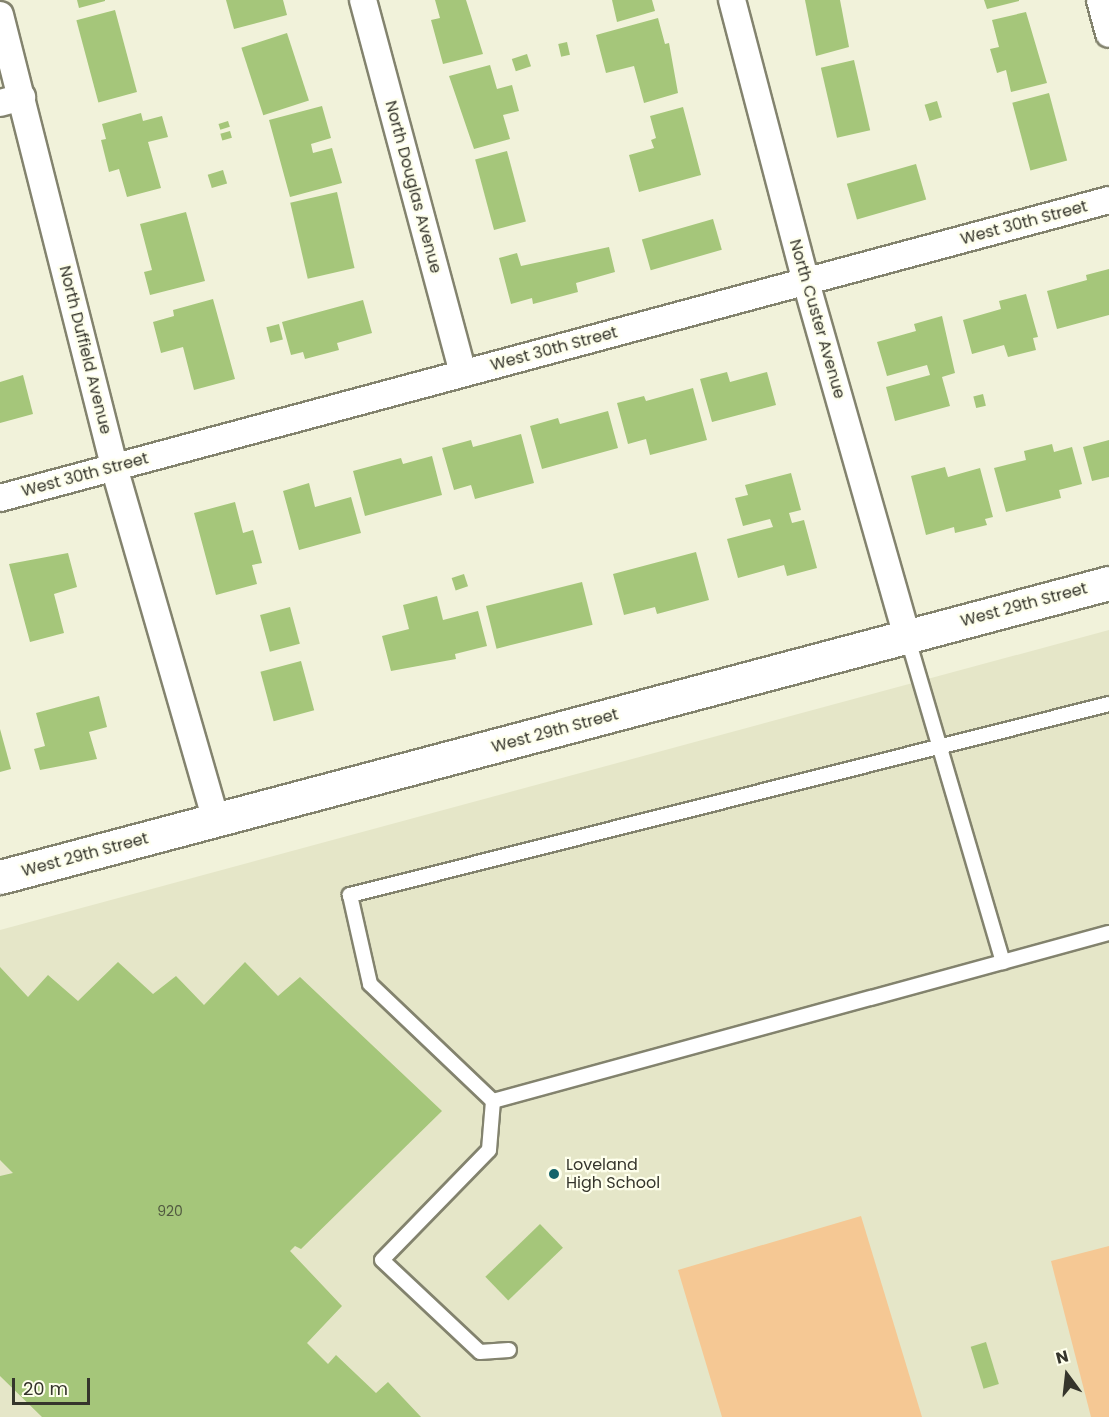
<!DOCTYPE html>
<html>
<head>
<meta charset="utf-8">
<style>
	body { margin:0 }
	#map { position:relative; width:1109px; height:1417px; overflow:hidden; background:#f1f2da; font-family:Poppins,sans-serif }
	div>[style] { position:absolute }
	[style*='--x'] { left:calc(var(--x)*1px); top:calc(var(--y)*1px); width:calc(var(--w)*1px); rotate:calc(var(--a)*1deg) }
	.built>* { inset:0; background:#e5e6c8 }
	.green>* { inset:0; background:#f5c894 }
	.building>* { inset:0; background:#a5c67a; transform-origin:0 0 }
	.roads { filter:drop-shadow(2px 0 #83836e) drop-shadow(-2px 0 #83836e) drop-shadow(0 2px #83836e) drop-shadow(0 -2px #83836e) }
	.lane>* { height:14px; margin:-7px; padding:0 7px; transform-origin:7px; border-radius:7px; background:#fff }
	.street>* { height:26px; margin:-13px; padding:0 13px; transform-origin:13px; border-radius:13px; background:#fff }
	.secondary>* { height:33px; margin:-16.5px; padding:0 16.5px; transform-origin:16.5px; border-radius:16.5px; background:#fff }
	.dots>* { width:16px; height:16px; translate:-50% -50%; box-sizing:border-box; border:3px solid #feffec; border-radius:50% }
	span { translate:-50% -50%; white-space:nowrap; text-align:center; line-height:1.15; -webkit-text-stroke:4.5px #feffec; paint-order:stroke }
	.number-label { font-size:14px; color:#515940 }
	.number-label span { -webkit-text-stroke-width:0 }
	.street-label { font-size:16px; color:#35352c }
	.poi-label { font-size:16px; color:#35352c }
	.left { translate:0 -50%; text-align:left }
	.north { position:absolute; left:1037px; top:1345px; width:60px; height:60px; -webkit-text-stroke:4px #feffec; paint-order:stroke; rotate:345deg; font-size:16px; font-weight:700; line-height:24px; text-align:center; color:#35352c }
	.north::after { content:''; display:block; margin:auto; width:21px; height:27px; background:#35352c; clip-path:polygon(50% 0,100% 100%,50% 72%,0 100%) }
	.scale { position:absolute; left:12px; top:1378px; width:78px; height:27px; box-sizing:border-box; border:3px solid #35352c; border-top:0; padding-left:8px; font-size:18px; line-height:21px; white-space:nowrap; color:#35352c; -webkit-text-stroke:4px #feffec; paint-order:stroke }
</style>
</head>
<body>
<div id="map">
	<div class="built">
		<div style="clip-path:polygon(1109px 630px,1109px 1417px,0 1417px,0 930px)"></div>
	</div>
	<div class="green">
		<div style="clip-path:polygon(861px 1216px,922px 1417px,722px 1417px,678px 1270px)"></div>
		<div style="clip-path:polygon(1109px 1246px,1109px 1417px,1091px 1417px,1051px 1261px)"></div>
	</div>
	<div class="building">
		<div style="clip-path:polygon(77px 0,105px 0,105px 1px,79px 8px)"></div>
		<div style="clip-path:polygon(226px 0,283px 0,287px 15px,234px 29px)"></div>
		<div style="clip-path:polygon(435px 0,466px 0,483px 54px,443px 64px,431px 20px,440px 18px)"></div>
		<div style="clip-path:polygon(612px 0,652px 0,655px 11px,617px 22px)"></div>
		<div style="clip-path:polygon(805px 0,840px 0,849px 47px,816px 56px)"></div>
		<div style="clip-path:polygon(984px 0,1019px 0,1019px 1px,987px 9px)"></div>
		<div style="left:115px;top:10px;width:85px;height:40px;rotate:75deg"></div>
		<div style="clip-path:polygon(1026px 12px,1047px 83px,1011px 92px,1006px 70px,997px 73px,990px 49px,999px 47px,992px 20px)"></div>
		<div style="clip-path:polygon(658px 18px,665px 44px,669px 43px,678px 93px,644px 103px,634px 66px,606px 73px,596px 35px)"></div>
		<div style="left:287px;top:33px;width:71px;height:48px;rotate:72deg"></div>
		<div style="left:567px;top:42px;width:13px;height:9px;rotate:77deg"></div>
		<div style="left:527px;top:54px;width:13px;height:16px;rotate:72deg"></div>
		<div style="left:854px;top:60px;width:72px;height:34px;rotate:77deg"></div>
		<div style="clip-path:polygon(490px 65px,497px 89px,512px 85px,519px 111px,503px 115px,510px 139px,474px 149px,449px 76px)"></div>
		<div style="left:1049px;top:93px;width:70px;height:38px;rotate:75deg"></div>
		<div style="left:937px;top:101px;width:17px;height:13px;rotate:73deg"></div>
		<div style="clip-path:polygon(322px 106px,331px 138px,311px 144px,313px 153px,332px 148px,342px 183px,290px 197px,269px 120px)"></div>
		<div style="clip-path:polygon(683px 107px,701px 175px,639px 192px,629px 155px,654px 148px,651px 140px,656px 138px,650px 116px)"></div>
		<div style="clip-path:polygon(141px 113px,143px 121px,162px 116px,168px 137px,148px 142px,161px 188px,127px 197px,119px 169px,109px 172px,101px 140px,106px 139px,102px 124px)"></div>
		<div style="left:228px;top:121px;width:6px;height:10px;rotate:72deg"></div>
		<div style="left:230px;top:131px;width:7px;height:10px;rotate:74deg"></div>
		<div style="left:507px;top:151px;width:73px;height:33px;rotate:75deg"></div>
		<div style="left:916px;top:164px;width:37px;height:72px;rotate:74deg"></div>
		<div style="left:223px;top:170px;width:14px;height:16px;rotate:73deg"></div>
		<div style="left:337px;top:192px;width:78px;height:48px;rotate:77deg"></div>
		<div style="clip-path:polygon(186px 212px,205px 281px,150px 295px,144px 272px,152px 270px,140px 224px)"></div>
		<div style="left:713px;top:219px;width:32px;height:74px;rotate:74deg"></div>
		<div style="clip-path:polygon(609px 247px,615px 272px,576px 283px,578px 292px,533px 304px,532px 298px,511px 304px,499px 258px,517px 253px,521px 266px)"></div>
		<div style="clip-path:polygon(1109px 269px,1109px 315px,1057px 329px,1047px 291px,1087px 280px,1086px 275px)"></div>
		<div style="clip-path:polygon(1026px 294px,1038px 337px,1033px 338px,1036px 350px,1008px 357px,1004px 345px,972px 354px,963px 320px,1001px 309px,999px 301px)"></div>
		<div style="clip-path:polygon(213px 299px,235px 379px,194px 390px,183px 347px,161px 353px,153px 322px,174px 316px,173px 310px)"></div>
		<div style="clip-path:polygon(363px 300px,372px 333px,337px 343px,339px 350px,305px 359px,303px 352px,291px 355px,282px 322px)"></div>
		<div style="clip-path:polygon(942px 316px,955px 373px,942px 377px,950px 406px,895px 421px,886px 387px,930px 375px,927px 365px,887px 376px,877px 342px,916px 331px,914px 324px)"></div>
		<div style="left:279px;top:324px;width:16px;height:13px;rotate:76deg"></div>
		<div style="clip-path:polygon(727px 372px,730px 382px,767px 372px,776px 405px,712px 422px,700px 379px)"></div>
		<div style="clip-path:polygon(23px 375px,33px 414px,0 423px,0 382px)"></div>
		<div style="clip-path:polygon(693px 388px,707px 440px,650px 455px,646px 439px,628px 444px,617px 403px,644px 396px,646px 401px)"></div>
		<div style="left:983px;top:394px;width:12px;height:10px;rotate:76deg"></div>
		<div style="clip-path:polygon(608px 411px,618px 448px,542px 469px,530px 426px,558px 418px,560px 424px)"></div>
		<div style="clip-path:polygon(521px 434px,534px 483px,475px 499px,471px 485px,454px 490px,442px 448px,471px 440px,473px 447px)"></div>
		<div style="clip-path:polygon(1109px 440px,1109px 477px,1092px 481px,1083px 447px)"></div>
		<div style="clip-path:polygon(1052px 444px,1054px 452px,1072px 447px,1082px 484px,1059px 490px,1061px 498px,1006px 512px,994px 468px,1026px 460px,1024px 451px)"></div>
		<div style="clip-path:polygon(432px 456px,442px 495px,365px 516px,353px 471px,401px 458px,403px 464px)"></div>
		<div style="clip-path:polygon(945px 467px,948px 477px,980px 468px,993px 517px,985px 519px,987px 525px,955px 533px,954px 527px,926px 535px,911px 476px)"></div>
		<div style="clip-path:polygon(791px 473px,801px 510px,789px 513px,792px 523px,804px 520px,817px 568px,787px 576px,784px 565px,738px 578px,727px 539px,773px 527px,770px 519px,743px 526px,735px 498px,748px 495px,745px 485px)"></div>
		<div style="clip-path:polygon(309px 483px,315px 507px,351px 497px,361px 533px,299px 550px,283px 491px)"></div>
		<div style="clip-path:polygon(235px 502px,243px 533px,253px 530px,262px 563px,252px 565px,257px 584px,216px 595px,194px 513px)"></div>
		<div style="clip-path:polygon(696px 552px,709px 600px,657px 614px,655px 607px,624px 615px,613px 574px)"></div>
		<div style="clip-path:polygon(68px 553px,77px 587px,54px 594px,64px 633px,30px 642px,9px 564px)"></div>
		<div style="left:464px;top:574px;width:13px;height:13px;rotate:72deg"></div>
		<div style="left:582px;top:582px;width:44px;height:99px;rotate:76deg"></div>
		<div style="clip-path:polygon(437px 596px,443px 620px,478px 611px,487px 646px,455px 654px,456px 659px,391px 671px,382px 636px,409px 629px,403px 605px)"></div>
		<div style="left:290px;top:607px;width:38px;height:31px;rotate:75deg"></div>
		<div style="left:301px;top:661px;width:51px;height:42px;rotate:75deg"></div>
		<div style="clip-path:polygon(99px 696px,107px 727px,89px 732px,97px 759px,40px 770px,34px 749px,45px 746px,36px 713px)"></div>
		<div style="clip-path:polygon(0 729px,11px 769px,0 772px)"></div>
		<div style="clip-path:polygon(118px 962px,153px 994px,176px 976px,204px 1005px,245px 962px,278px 996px,300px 977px,442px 1111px,301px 1249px,295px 1246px,290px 1251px,342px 1306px,307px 1343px,328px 1364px,336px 1355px,376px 1393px,388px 1382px,421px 1417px,42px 1417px,0 1376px,0 1176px,13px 1173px,0 1160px,0 967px,28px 997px,48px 975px,78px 1001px)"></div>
		<div style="left:540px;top:1224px;width:33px;height:76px;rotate:46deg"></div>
		<div style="left:986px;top:1342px;width:44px;height:16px;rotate:73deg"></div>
	</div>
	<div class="roads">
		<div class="lane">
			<div style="--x:907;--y:636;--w:340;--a:73.6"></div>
			<div style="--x:1109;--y:704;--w:783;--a:165.87"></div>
			<div style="--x:350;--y:895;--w:91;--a:77.3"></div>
			<div style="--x:370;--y:984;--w:170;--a:43.6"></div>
			<div style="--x:493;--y:1101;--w:638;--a:-15.26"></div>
			<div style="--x:493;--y:1101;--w:49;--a:94.7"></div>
			<div style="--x:489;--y:1150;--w:153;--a:134.2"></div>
			<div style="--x:382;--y:1260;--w:134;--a:43.2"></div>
			<div style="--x:480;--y:1352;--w:29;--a:-4"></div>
		</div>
		<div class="street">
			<div style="--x:363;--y:0;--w:386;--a:75"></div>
			<div style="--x:732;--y:0;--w:292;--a:75.3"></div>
			<div style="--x:806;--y:282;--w:368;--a:74.1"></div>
			<div style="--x:1100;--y:0;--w:35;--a:75"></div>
			<div style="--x:0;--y:15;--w:466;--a:75.8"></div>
			<div style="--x:114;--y:467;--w:368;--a:73.9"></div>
			<div style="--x:0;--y:103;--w:23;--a:-15"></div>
			<div style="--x:0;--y:498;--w:1148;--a:-15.04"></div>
		</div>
		<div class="secondary">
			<div style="--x:0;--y:877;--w:1147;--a:-14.85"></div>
		</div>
	</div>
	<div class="dots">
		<div style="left:554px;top:1174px;background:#146369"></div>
	</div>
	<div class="number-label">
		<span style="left:170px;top:1211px">920</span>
	</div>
	<div class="street-label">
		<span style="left:413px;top:187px;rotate:75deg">North Douglas Avenue</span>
		<span style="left:1024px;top:223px;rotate:-15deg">West 30th Street</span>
		<span style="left:817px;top:319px;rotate:74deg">North Custer Avenue</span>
		<span style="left:554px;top:349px;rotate:-15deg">West 30th Street</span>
		<span style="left:85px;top:350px;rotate:76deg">North Duffield Avenue</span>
		<span style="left:85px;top:475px;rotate:-15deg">West 30th Street</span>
		<span style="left:1024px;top:605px;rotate:-15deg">West 29th Street</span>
		<span style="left:555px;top:731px;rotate:-15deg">West 29th Street</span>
		<span style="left:85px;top:855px;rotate:-15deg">West 29th Street</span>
	</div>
	<div class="poi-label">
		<span class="left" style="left:566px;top:1174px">Loveland<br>High School</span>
	</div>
	<div class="north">N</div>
	<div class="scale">20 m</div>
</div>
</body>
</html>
